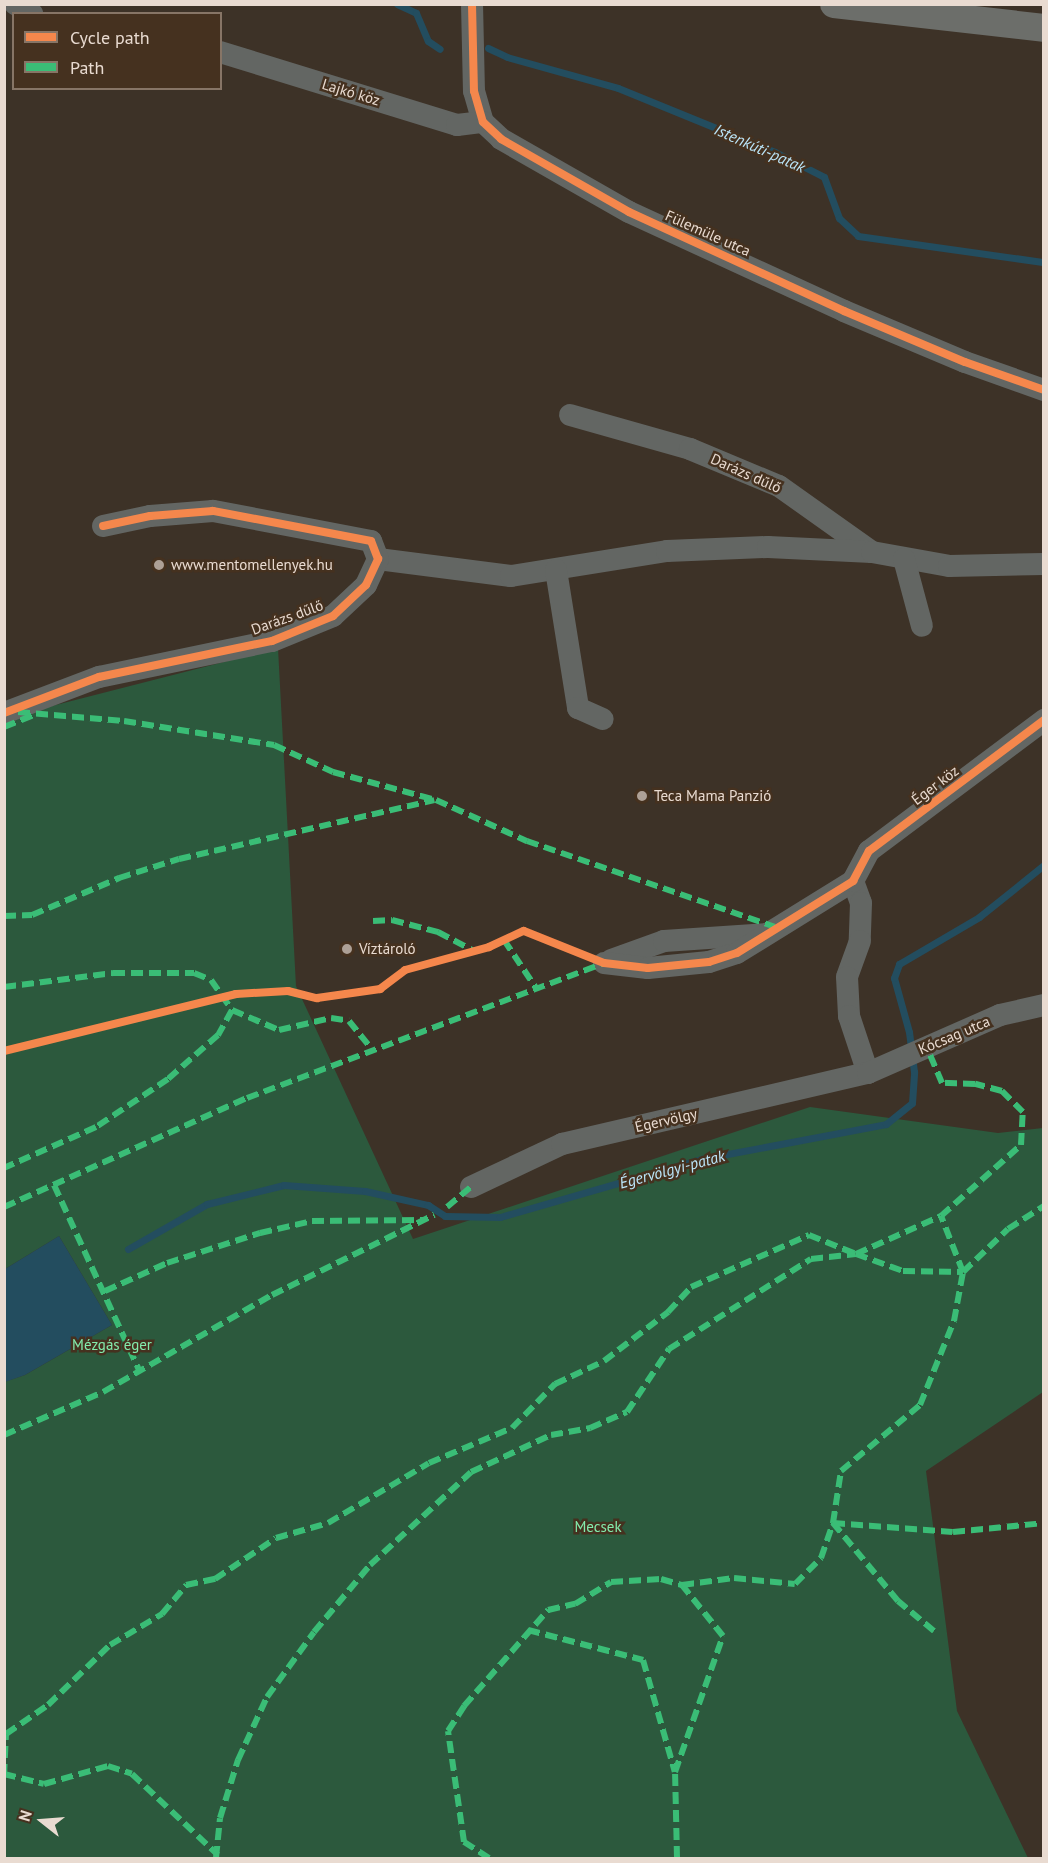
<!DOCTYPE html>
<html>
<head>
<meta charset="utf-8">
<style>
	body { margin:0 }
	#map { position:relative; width:1048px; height:1863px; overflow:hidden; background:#3d3227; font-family:"PT Sans",sans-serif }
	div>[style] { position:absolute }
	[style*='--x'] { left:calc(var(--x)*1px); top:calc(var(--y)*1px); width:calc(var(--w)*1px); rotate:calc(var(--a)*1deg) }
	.green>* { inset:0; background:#2c593d }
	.water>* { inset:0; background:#234d5f }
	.stream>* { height:7px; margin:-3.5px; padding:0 3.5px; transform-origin:3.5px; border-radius:3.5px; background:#234d5f }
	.minor>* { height:22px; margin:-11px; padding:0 11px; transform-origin:11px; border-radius:11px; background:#636663 }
	.major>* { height:28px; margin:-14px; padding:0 14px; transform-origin:14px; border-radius:14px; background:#6c6e6a }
	.quiet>* { height:6px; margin-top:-3px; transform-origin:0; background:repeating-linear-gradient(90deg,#3abd76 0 12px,transparent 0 18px) }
	.cycleway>* { height:8px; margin:-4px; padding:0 4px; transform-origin:4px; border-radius:4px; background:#f5874c }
	.dots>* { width:16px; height:16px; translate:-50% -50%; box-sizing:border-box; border:3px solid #45311f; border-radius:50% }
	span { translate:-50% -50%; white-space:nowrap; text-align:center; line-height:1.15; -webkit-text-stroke:5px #45311f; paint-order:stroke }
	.street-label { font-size:15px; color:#e9dbd1 }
	.poi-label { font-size:15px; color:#e9dbd1 }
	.left { translate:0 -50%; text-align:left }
	.park-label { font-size:15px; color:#83ebac }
	.water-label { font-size:16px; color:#bbe6fa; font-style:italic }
	.frame { position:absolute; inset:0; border:6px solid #e9dbd1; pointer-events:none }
	.legend { position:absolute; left:12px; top:12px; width:210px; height:78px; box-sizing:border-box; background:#45311f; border:2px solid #877566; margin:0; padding:8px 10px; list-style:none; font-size:18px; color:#e9dbd1 }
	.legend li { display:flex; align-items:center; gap:12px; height:30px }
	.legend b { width:30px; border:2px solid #877566 }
	.north { position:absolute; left:12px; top:1791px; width:60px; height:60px; -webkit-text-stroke:4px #45311f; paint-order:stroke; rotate:287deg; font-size:16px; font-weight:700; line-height:24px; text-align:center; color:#e9dbd1 }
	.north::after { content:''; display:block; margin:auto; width:21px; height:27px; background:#e9dbd1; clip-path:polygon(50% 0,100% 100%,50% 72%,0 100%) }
</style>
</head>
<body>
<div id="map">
	<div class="green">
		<div style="clip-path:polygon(278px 648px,296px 986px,413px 1239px,810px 1107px,998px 1133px,1043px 1128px,1043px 1392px,926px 1471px,957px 1711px,1028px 1858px,5px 1858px,4px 1382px,25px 1375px,112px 1325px,59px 1236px,5px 1269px,5px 718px)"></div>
	</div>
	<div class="water">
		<div style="clip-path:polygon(59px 1236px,112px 1325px,25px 1375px,5px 1382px,5px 1269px)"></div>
	</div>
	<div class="stream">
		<div style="--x:397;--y:4;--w:21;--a:25"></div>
		<div style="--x:416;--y:13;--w:30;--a:67"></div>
		<div style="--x:428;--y:41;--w:14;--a:34"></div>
		<div style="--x:488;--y:48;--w:21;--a:25"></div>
		<div style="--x:507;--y:57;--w:115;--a:15.6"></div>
		<div style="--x:618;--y:88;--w:170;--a:22.2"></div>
		<div style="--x:775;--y:152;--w:55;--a:27"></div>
		<div style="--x:824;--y:177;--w:44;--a:69.9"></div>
		<div style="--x:839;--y:218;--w:26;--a:43"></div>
		<div style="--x:858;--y:236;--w:188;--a:8"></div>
		<div style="--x:128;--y:1249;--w:91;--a:-29.7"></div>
		<div style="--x:207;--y:1204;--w:79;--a:-13.9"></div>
		<div style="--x:284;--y:1185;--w:81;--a:4.2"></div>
		<div style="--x:365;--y:1191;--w:65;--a:12.5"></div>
		<div style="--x:428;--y:1205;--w:20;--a:33"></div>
		<div style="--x:445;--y:1216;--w:55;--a:1"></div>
		<div style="--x:500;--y:1217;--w:209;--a:-16.1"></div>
		<div style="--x:701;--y:1159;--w:188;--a:-10.7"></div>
		<div style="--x:886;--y:1124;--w:33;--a:-39"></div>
		<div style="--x:912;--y:1103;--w:31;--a:-86"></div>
		<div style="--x:914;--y:1072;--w:40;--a:-97.1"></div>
		<div style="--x:909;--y:1032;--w:56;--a:-105.5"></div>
		<div style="--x:894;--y:978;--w:15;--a:-70"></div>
		<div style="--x:899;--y:964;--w:93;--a:-30.4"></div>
		<div style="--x:979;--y:917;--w:83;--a:-38.7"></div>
	</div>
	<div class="minor">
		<div style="--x:15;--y:4;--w:20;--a:30"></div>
		<div style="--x:472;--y:4;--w:87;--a:88.7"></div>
		<div style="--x:474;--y:91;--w:32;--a:74"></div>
		<div style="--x:483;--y:122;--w:25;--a:43"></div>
		<div style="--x:501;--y:139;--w:147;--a:29.7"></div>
		<div style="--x:629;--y:212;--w:237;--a:24.7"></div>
		<div style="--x:844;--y:311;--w:131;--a:22.9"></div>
		<div style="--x:965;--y:362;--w:84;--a:19.5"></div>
		<div style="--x:220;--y:52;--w:248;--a:17.1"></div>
		<div style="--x:457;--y:125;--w:26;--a:-7"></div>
		<div style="--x:570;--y:415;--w:125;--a:15.8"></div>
		<div style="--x:690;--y:449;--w:96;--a:22.6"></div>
		<div style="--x:779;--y:486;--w:114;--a:35.4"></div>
		<div style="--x:378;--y:559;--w:134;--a:7.3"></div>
		<div style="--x:511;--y:576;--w:158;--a:-9.1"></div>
		<div style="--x:667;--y:551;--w:101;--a:-2.3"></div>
		<div style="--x:768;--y:547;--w:104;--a:2.8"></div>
		<div style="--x:872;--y:552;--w:78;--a:10.3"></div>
		<div style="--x:949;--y:566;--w:95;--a:-1.2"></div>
		<div style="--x:904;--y:559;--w:69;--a:75"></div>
		<div style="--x:556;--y:570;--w:140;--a:80.9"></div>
		<div style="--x:578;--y:708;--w:27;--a:24"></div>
		<div style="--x:4;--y:713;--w:102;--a:-20.8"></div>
		<div style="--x:99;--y:677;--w:177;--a:-11.8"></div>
		<div style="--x:272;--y:641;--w:66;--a:-22.3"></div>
		<div style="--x:333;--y:616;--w:45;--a:-43.2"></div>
		<div style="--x:366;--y:585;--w:29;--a:-65"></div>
		<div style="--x:378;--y:559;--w:19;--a:-111"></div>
		<div style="--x:371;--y:541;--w:161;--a:-169.2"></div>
		<div style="--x:213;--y:511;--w:63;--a:175.5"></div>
		<div style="--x:150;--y:516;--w:48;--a:168"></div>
		<div style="--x:853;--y:881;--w:23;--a:70"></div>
		<div style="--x:861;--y:903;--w:38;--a:92"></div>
		<div style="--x:860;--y:941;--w:38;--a:110"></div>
		<div style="--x:847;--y:977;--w:39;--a:87"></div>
		<div style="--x:849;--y:1016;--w:60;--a:71.6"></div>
		<div style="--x:611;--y:960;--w:56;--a:-19.7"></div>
		<div style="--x:664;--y:941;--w:102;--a:-3.9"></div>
		<div style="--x:604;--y:963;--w:44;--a:6.5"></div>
		<div style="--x:648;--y:968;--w:61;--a:-5.6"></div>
		<div style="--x:709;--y:962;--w:29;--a:-18"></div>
		<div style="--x:737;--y:953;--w:137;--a:-31.8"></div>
		<div style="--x:853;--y:881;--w:34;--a:-62"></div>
		<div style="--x:869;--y:851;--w:219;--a:-36.8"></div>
		<div style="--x:471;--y:1187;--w:101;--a:-25.3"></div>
		<div style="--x:562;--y:1144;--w:314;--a:-13.1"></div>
		<div style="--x:868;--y:1073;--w:144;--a:-23.7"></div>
		<div style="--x:1000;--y:1015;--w:45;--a:-12.8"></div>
	</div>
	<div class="major">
		<div style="--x:834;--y:4;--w:211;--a:6.5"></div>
	</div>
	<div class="quiet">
		<div style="--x:18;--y:712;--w:106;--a:4.9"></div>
		<div style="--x:124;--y:721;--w:152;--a:9.1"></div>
		<div style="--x:274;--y:745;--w:65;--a:24.6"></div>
		<div style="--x:333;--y:772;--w:107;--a:15.2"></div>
		<div style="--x:436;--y:800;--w:100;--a:24.3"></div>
		<div style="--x:527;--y:841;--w:262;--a:19.1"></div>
		<div style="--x:775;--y:927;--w:4;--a:124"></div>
		<div style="--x:4;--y:727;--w:35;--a:-22"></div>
		<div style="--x:4;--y:916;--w:28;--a:-2"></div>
		<div style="--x:32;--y:915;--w:95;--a:-23"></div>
		<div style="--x:119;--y:878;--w:63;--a:-17.6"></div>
		<div style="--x:179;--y:859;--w:262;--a:-13"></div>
		<div style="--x:373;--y:921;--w:19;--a:-3"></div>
		<div style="--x:392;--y:920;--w:48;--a:14.6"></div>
		<div style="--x:438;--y:932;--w:41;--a:27.8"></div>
		<div style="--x:504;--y:940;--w:58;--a:56.3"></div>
		<div style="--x:4;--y:987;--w:110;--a:-7.3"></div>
		<div style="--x:113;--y:973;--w:81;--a:0"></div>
		<div style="--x:194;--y:973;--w:18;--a:22"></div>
		<div style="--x:211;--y:980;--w:37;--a:55"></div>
		<div style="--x:232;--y:1010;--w:29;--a:119"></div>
		<div style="--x:218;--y:1035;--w:67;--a:138.7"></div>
		<div style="--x:168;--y:1079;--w:87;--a:146.3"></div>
		<div style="--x:96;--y:1127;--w:101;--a:156"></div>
		<div style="--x:232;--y:1010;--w:51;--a:23.1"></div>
		<div style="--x:279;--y:1030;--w:53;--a:-13"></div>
		<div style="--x:331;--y:1018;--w:18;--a:9"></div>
		<div style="--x:349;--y:1021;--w:35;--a:51"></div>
		<div style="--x:54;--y:1185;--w:206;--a:65.3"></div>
		<div style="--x:4;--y:1207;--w:266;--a:-24.2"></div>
		<div style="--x:247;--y:1098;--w:382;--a:-20.7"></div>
		<div style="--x:447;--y:1207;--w:31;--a:-40"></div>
		<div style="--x:105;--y:1291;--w:68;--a:-24.3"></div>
		<div style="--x:167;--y:1263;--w:98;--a:-17.9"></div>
		<div style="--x:260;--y:1233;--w:53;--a:-13"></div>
		<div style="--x:312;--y:1221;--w:112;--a:-0.5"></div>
		<div style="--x:4;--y:1435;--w:108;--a:-23.5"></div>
		<div style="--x:103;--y:1392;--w:195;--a:-29.9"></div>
		<div style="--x:272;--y:1295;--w:181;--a:-26.3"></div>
		<div style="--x:528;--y:1630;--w:119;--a:14.6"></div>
		<div style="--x:643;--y:1660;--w:116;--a:74.1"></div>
		<div style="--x:934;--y:1631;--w:47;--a:-140.2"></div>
		<div style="--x:898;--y:1601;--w:102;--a:-129.8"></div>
		<div style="--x:833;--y:1523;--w:53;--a:-81.3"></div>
		<div style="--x:841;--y:1471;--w:103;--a:-39.9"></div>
		<div style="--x:920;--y:1405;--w:91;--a:-68"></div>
		<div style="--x:954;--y:1321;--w:50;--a:-79.6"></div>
		<div style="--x:963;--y:1272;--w:60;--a:-111.4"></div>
		<div style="--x:4;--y:1774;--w:41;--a:14"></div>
		<div style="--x:44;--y:1784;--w:66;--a:-15.7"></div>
		<div style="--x:108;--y:1766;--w:25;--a:18"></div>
		<div style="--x:132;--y:1774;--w:118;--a:43.3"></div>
		<div style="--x:4;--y:1776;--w:42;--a:-87.3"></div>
		<div style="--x:6;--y:1734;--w:51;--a:-34.6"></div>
		<div style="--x:48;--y:1705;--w:86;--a:-44.1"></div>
		<div style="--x:110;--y:1645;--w:61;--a:-30.8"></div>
		<div style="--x:162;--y:1614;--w:38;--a:-50"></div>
		<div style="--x:186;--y:1585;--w:30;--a:-12"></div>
		<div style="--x:215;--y:1579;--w:73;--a:-33.9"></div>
		<div style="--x:276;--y:1538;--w:54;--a:-16.1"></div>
		<div style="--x:328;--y:1523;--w:117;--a:-30.7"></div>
		<div style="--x:429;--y:1463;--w:90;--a:-22.9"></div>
		<div style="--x:512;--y:1428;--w:62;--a:-45.7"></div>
		<div style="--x:555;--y:1384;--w:54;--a:-25.1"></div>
		<div style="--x:604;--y:1361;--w:81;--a:-37.4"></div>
		<div style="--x:668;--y:1312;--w:34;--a:-47"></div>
		<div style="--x:691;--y:1287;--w:129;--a:-23.8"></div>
		<div style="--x:809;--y:1235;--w:51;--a:22"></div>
		<div style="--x:856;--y:1254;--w:93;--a:-24.1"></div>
		<div style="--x:941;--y:1216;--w:107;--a:-41.6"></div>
		<div style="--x:1021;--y:1145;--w:33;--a:-87"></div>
		<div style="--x:1023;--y:1112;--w:30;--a:-135"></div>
		<div style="--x:1002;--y:1091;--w:28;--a:-165"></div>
		<div style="--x:975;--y:1084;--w:33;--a:-178"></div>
		<div style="--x:942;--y:1083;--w:39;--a:-113"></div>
		<div style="--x:216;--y:1858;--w:40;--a:-84.3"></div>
		<div style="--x:220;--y:1818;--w:61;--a:-72.8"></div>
		<div style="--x:238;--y:1760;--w:69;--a:-65.3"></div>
		<div style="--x:267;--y:1697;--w:80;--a:-54.1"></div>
		<div style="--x:314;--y:1632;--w:87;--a:-50.1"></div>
		<div style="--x:370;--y:1565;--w:137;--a:-42.6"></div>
		<div style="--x:471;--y:1472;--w:88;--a:-24.8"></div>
		<div style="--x:551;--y:1435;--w:40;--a:-10"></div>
		<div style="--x:590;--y:1428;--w:40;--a:-23.4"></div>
		<div style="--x:627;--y:1412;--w:76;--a:-56.3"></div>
		<div style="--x:669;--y:1349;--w:168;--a:-32.4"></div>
		<div style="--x:811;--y:1259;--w:45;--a:-6.3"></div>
		<div style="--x:856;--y:1254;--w:50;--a:19.9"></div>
		<div style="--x:903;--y:1271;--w:60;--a:1"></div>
		<div style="--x:963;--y:1272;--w:62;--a:-43.7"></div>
		<div style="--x:1008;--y:1229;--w:43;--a:-32.6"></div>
		<div style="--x:489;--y:1858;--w:30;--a:-147"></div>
		<div style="--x:464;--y:1842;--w:112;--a:-98.2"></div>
		<div style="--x:448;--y:1731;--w:30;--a:-57"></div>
		<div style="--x:464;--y:1706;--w:128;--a:-48.8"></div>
		<div style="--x:548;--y:1610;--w:28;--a:-13"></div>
		<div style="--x:575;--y:1604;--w:42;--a:-31.4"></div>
		<div style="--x:611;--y:1582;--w:50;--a:-3.4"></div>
		<div style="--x:661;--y:1579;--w:22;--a:16"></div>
		<div style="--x:682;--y:1585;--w:52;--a:-7.7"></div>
		<div style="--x:734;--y:1578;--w:61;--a:5.6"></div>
		<div style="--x:795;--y:1584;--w:37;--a:-45"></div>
		<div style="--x:821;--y:1558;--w:37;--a:-71"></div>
		<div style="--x:833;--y:1523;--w:120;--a:4.3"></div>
		<div style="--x:953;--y:1532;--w:91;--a:-5.6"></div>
		<div style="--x:677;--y:1858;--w:86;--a:-91.3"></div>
		<div style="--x:675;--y:1772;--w:144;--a:-70.6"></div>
		<div style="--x:723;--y:1636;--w:65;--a:-128.8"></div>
	</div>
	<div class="cycleway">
		<div style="--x:472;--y:4;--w:87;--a:88.7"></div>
		<div style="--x:474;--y:91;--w:32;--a:74"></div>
		<div style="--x:483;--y:122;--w:25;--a:43"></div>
		<div style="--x:501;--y:139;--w:147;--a:29.7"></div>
		<div style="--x:629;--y:212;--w:237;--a:24.7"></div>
		<div style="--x:844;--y:311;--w:131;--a:22.9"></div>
		<div style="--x:965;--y:362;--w:84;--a:19.5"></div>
		<div style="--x:4;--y:713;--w:102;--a:-20.8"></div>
		<div style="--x:99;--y:677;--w:177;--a:-11.8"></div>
		<div style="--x:272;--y:641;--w:66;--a:-22.3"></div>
		<div style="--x:333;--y:616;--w:45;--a:-43.2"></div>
		<div style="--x:366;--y:585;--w:29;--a:-65"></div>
		<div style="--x:378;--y:559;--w:19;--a:-111"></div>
		<div style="--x:371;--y:541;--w:161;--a:-169.2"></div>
		<div style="--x:213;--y:511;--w:63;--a:175.5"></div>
		<div style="--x:150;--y:516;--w:48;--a:168"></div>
		<div style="--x:4;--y:1051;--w:239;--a:-13.8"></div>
		<div style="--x:236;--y:994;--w:52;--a:-3.3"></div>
		<div style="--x:288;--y:991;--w:30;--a:14"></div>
		<div style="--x:317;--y:998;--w:64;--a:-8.1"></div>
		<div style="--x:380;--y:989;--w:31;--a:-37"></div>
		<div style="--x:405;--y:970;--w:87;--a:-15.3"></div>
		<div style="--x:489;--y:947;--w:38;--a:-25"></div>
		<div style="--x:524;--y:931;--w:86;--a:21.8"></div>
		<div style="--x:604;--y:963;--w:44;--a:6.5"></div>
		<div style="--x:648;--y:968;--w:61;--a:-5.6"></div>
		<div style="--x:709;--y:962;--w:29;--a:-18"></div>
		<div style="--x:737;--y:953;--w:137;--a:-31.8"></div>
		<div style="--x:853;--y:881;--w:34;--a:-62"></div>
		<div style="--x:869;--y:851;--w:219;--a:-36.8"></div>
	</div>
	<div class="dots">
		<div style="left:159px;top:565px;background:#ada096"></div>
		<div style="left:642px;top:796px;background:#ada096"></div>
		<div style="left:347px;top:949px;background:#ada096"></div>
	</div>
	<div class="street-label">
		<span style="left:351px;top:92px;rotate:17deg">Lajkó köz</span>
		<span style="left:708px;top:233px;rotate:24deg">Fülemüle utca</span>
		<span style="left:746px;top:473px;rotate:24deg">Darázs dűlő</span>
		<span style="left:287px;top:617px;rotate:-20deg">Darázs dűlő</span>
		<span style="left:935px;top:785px;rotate:-37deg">Éger köz</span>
		<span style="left:954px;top:1035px;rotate:-23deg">Kócsag utca</span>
		<span style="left:666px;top:1120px;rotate:-13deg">Égervölgy</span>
	</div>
	<div class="poi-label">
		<span class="left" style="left:171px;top:565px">www.mentomellenyek.hu</span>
		<span class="left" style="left:654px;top:796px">Teca Mama Panzió</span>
		<span class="left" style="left:359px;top:949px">Víztároló</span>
	</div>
	<div class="park-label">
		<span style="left:112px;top:1345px">Mézgás éger</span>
		<span style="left:598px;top:1527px">Mecsek</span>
	</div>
	<div class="water-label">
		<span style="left:760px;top:148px;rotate:24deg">Istenkúti-patak</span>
		<span style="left:672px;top:1169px;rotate:-15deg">Égervölgyi-patak</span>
	</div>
	<div class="frame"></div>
	<ul class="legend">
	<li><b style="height:8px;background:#f5874c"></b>Cycle path</li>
	<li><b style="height:8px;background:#3abd76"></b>Path</li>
	</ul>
	<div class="north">N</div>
</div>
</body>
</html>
